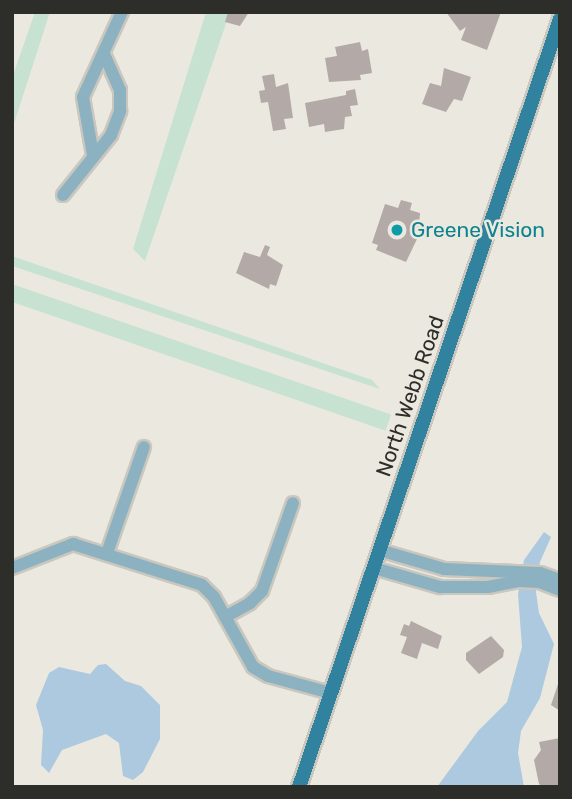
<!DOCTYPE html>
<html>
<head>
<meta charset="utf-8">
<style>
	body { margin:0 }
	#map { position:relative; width:572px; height:799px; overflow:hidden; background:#ebe9df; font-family:Rubik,sans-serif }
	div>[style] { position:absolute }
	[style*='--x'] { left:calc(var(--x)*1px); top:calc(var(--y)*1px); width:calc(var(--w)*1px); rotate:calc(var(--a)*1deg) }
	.green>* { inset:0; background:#c8e2d1; transform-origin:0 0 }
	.water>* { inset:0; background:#acc9df }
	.building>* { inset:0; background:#b3a9a7 }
	.roads { filter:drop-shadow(2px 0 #c9c7be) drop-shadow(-2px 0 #c9c7be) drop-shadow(0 2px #c9c7be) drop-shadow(0 -2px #c9c7be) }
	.minor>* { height:12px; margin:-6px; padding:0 6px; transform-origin:6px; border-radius:6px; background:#8cb2c2 }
	.major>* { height:14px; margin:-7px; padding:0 7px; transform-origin:7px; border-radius:7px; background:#31829f }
	.dots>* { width:19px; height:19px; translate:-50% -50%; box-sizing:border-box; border:4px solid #ebe9df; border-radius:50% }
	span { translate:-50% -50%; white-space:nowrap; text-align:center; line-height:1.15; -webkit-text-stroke:5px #ebe9df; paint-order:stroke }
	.culture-label { font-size:21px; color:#0d838f }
	.left { translate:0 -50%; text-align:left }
	.street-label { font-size:21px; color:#2d2d29 }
	.frame { position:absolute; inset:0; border:14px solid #2d2d29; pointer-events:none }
</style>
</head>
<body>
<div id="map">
	<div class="green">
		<div style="clip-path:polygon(35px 12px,50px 12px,12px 130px,12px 78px)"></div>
		<div style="clip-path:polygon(206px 12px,230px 12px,145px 261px,133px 249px)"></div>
		<div style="clip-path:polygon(12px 256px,372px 380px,380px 389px,12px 266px)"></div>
		<div style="left:12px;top:284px;width:401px;height:17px;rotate:19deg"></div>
	</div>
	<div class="water">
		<div style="clip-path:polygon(544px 532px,551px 537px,540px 562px,536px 592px,539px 613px,554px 644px,540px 698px,521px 731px,518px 753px,524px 787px,437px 787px,478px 731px,507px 702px,522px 647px,518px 594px,524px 560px)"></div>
		<div style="clip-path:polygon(106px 664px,125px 681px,141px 686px,160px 705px,160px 739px,143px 772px,133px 780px,123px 776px,119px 743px,106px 734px,62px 750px,49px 773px,41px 765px,43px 730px,36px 705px,49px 673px,59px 667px,90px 674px,98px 665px)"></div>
	</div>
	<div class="building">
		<div style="clip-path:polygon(228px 12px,249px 12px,240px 26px,225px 22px)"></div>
		<div style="clip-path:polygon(446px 12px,501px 12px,487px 50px,461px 40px,466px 27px,460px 31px)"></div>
		<div style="clip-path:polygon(360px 42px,362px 51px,368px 49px,372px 73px,360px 75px,361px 80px,329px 82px,325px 58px,337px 56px,335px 47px)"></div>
		<div style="clip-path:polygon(444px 68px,471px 77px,462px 101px,454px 99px,446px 112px,422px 104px,430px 83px,441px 86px)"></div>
		<div style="clip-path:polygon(274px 74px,276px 87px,288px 83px,293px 118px,284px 119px,286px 129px,273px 131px,268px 102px,261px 103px,259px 91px,265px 90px,262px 76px)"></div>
		<div style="clip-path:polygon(355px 89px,358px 105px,350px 106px,352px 116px,345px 117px,344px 129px,325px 132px,324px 124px,309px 127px,305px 103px,346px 95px,346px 91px)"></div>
		<div style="clip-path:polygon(401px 200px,412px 203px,410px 210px,420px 213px,418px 237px,406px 262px,376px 250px,378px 245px,372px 243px,385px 204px,398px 208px)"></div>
		<div style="clip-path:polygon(265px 245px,270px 247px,267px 255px,283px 265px,276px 286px,270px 284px,269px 289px,236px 273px,244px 252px,260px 257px)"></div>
		<div style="clip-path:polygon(411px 621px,442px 636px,438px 649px,422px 643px,417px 659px,401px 653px,407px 637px,400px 635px,404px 624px,409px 626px)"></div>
		<div style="clip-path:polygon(491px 636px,504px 650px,503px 657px,479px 674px,466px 660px,466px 653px)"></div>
		<div style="clip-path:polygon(559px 681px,560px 681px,560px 711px,551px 705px)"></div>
		<div style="clip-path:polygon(560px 738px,560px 787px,543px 787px,539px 784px,534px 760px,541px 750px,539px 742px)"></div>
	</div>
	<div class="roads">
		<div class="minor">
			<div style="--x:93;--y:155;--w:59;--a:-99.8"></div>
			<div style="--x:83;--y:97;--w:94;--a:-65.4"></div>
			<div style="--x:63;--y:195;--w:77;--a:-51.3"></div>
			<div style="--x:111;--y:135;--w:26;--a:-69"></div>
			<div style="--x:120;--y:111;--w:21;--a:-90"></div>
			<div style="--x:120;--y:90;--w:37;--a:-114"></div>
			<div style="--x:379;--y:550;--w:68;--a:16.3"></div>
			<div style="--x:444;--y:569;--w:96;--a:2.4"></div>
			<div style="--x:540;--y:573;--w:21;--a:19"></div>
			<div style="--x:107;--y:553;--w:112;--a:-70.8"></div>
			<div style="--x:12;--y:568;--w:66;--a:-21.5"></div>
			<div style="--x:73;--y:544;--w:135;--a:17.6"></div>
			<div style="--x:202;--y:585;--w:17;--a:45"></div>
			<div style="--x:214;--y:597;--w:80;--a:60.9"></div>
			<div style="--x:253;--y:667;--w:17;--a:31"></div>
			<div style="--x:268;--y:676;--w:65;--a:15.1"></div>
			<div style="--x:374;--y:568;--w:69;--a:16.1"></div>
			<div style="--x:440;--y:587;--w:48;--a:0"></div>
			<div style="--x:488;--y:587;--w:32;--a:-11"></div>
			<div style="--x:519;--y:581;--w:20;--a:3"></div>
			<div style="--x:539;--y:582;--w:22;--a:21"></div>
			<div style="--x:225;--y:617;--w:29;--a:-29"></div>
			<div style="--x:250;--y:603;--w:17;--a:-45"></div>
			<div style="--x:262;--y:591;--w:93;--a:-70.6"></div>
		</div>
		<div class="major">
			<div style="--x:299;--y:787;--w:811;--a:-71.23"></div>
		</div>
	</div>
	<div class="dots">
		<div style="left:397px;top:230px;background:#0f9aa8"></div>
	</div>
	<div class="culture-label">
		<span class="left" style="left:411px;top:230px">Greene Vision</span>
	</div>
	<div class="street-label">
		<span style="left:410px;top:396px;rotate:-71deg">North Webb Road</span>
	</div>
	<div class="frame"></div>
</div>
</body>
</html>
